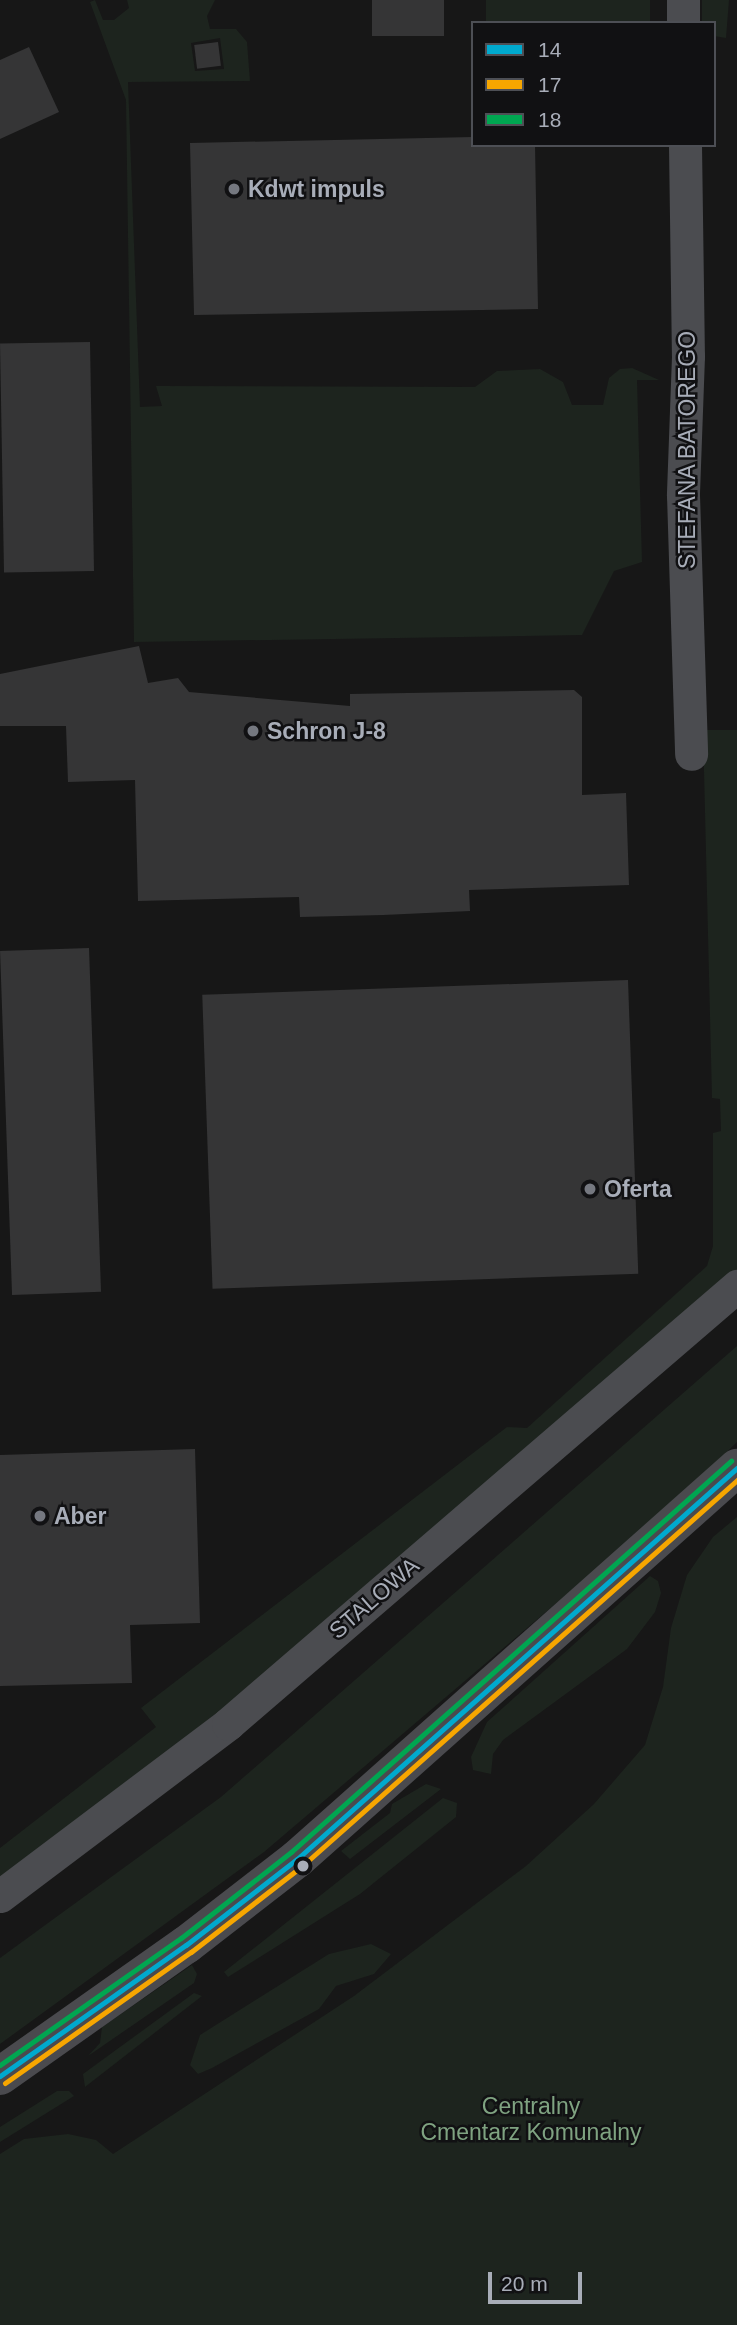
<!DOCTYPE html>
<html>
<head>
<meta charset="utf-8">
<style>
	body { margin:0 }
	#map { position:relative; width:737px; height:2325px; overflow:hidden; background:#171717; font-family:Arial,sans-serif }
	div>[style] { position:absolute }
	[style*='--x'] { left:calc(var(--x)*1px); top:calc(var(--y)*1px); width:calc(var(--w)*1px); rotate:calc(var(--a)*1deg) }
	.green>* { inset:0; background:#1d241e; transform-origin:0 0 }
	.building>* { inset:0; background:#353536; transform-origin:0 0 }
	.street>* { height:33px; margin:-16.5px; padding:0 16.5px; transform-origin:16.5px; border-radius:16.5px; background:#4b4c50 }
	.secondary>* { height:38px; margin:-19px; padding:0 19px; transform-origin:19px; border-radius:19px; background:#4a4a4e }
	.bus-1>* { height:5px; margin:-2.5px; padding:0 2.5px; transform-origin:2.5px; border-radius:2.5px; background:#00a9ce }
	.bus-2>* { height:5px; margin:-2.5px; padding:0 2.5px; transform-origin:2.5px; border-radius:2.5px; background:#f7a600 }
	.bus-3>* { height:5px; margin:-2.5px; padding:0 2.5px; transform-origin:2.5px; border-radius:2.5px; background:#00a651 }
	.dots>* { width:19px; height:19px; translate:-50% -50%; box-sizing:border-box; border:4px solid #111113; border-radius:50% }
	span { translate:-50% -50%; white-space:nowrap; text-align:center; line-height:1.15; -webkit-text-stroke:5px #111113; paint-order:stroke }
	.poi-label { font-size:23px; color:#a8adb8; font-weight:700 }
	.left { translate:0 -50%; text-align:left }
	.street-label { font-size:23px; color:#a8adb8 }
	.park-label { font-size:23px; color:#7fa381 }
	.legend { position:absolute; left:471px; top:21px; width:245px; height:126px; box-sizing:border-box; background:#111113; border:2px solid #4d4f55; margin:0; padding:9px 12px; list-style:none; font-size:21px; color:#a8adb8 }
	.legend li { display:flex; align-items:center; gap:14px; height:35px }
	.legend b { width:35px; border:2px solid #4d4f55 }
	.scale { position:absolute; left:488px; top:2272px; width:94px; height:32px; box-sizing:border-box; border:4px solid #a8adb8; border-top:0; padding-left:9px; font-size:21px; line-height:24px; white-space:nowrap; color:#a8adb8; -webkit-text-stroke:5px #111113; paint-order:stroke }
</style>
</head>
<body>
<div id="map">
	<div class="green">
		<div style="clip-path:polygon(evenodd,95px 0,103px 20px,114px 20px,129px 8px,127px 0,215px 0,207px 16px,210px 29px,236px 29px,247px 42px,250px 81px,128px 82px,140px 407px,162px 406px,156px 386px,475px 387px,497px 371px,540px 369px,563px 382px,572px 405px,603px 405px,609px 378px,620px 369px,632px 368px,659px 380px,637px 380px,642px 562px,614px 571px,582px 635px,134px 642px,126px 100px,90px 2px,95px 0,220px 38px,224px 69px,195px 71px,191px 43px,220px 38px)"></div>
		<div style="left:486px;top:0;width:164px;height:23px"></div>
		<div style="clip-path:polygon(702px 0,729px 0,726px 38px,714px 36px,714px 23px,702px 23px)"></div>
		<div style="clip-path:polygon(703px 730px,737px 730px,737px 1271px,135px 1785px,0 1878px,0 1848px,156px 1727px,141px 1708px,507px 1427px,527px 1428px,707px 1266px,713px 1246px,713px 1133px,721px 1131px,720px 1099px,712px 1098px)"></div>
		<div style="clip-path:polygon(737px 1346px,737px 1442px,681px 1497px,264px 1852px,0 2044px,0 1958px,221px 1797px)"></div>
		<div style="clip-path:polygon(737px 1517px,737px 2325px,0 2325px,0 2154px,24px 2139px,68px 2134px,96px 2140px,113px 2154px,354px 1996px,526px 1866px,594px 1804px,645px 1745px,663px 1687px,671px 1628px,687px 1575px,713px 1537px)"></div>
		<div style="clip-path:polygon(650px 1576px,658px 1581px,661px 1593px,655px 1612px,627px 1649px,503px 1740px,493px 1754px,491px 1774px,473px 1770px,471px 1757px,487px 1722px)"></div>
		<div style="clip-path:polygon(426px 1784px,441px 1789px,350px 1859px,341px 1851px,390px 1813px,392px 1804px)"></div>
		<div style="clip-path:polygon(443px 1798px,457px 1803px,456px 1817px,360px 1894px,228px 1977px,224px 1972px)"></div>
		<div style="clip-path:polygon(371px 1944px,391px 1954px,374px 1974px,336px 1986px,319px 2009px,212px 2068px,198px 2074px,190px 2065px,200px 2035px,329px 1954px)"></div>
		<div style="clip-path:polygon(192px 1965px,197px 1974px,194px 1983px,88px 2056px,100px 2043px,102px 2027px)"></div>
		<div style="clip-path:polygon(194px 1993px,202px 1996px,85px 2087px,83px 2074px)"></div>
		<div style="clip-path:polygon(57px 2091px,69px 2091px,74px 2096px,0 2142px,0 2127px)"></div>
	</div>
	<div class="building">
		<div style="left:372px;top:0;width:72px;height:36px"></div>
		<div style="left:218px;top:42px;width:24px;height:24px;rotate:83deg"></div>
		<div style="clip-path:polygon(29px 47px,59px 112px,0 139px,0 60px)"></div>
		<div style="clip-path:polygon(473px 137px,473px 145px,535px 145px,538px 309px,194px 315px,190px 143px)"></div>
		<div style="left:90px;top:342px;width:229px;height:90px;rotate:89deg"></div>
		<div style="clip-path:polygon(139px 646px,148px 683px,178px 678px,189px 692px,350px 706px,350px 694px,574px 690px,582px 697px,582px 795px,626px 793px,629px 885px,469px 890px,470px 911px,383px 915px,300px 917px,299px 897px,138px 901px,135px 780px,68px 782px,66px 726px,0 726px,0 674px)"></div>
		<div style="left:89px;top:948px;width:344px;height:89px;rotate:88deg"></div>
		<div style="left:628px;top:980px;width:294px;height:426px;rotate:88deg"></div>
		<div style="clip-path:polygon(195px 1449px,200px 1623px,130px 1625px,132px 1683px,0 1686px,0 1455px)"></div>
	</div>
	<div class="street">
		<div style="--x:683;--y:0;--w:23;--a:90"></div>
		<div style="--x:685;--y:145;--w:211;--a:89.2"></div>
		<div style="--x:688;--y:356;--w:139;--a:92.1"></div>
		<div style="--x:683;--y:495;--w:259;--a:88.2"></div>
		<div style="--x:0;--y:1896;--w:286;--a:-37"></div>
		<div style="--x:228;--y:1724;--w:672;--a:-40.71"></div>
	</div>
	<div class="secondary">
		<div style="--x:0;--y:2076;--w:228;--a:-35.2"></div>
		<div style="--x:186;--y:1945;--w:140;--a:-37.8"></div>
		<div style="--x:297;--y:1859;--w:589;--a:-41.63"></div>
	</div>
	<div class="bus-1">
		<div style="--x:0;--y:2076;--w:228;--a:-35.2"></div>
		<div style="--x:186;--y:1945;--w:140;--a:-37.8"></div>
		<div style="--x:297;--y:1859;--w:589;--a:-41.63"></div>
	</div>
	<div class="bus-2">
		<div style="--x:5;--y:2083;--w:228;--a:-35.2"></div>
		<div style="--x:191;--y:1952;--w:140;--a:-37.8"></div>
		<div style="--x:302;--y:1866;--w:582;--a:-41.58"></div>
	</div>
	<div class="bus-3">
		<div style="--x:0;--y:2065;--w:221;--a:-35.1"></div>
		<div style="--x:181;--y:1938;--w:140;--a:-38"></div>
		<div style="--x:291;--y:1852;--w:589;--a:-41.63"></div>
	</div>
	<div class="dots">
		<div style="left:234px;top:189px;background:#757880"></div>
		<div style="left:253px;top:731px;background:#757880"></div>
		<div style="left:590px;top:1189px;background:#757880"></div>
		<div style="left:40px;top:1516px;background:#757880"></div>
		<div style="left:303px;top:1866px;background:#a8adb8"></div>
	</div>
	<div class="poi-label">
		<span class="left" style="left:248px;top:189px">Kdwt impuls</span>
		<span class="left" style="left:267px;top:731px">Schron J-8</span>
		<span class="left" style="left:604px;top:1189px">Oferta</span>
		<span class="left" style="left:54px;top:1516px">Aber</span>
	</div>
	<div class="street-label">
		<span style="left:687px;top:450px;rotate:-90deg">STEFANA BATOREGO</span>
		<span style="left:374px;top:1598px;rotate:-41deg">STALOWA</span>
	</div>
	<div class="park-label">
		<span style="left:531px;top:2119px">Centralny<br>Cmentarz Komunalny</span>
	</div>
	<ul class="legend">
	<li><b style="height:9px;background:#00a9ce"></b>14</li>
	<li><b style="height:9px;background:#f7a600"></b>17</li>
	<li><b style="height:9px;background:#00a651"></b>18</li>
	</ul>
	<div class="scale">20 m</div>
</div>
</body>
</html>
